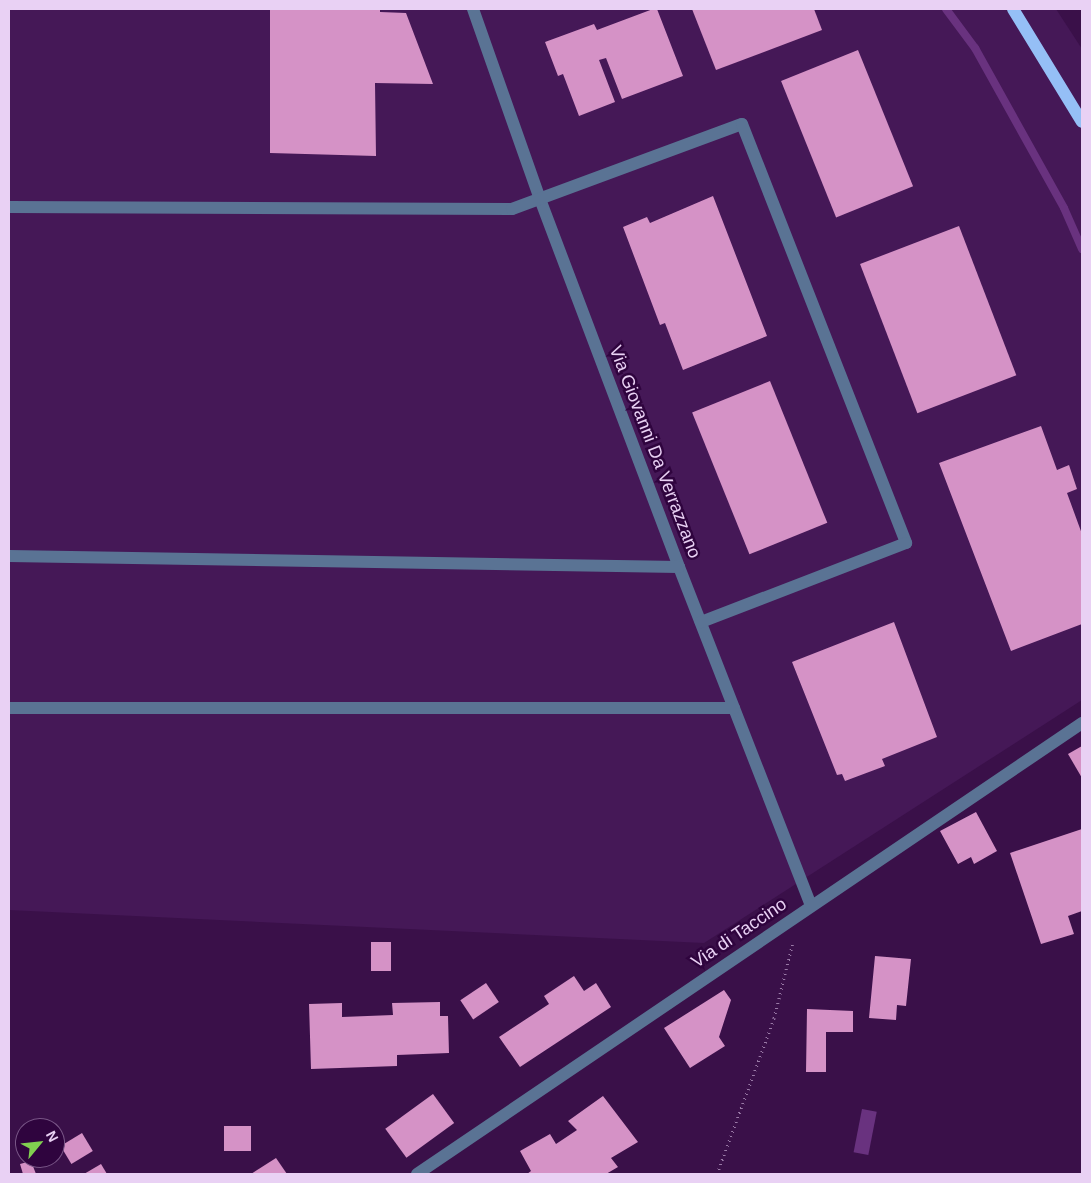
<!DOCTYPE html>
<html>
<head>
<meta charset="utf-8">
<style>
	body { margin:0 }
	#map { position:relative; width:1091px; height:1183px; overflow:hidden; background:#3a1049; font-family:Helvetica,sans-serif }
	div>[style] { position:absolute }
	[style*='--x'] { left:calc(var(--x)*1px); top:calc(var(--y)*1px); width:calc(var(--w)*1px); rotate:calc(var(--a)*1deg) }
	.built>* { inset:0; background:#451857 }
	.water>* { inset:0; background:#69327f; transform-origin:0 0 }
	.stream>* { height:8px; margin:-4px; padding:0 4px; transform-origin:4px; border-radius:4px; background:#69327f }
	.building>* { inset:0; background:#d592c6; transform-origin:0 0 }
	.path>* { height:3px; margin-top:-1.5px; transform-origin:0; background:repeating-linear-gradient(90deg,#9979a6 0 1px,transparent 0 5px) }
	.minor>* { height:12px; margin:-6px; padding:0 6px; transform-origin:6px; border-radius:6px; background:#5a7394 }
	.major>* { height:12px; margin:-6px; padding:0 6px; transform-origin:6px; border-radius:6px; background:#95bff6 }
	span { translate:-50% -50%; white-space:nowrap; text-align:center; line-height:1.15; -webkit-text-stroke:5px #2f043e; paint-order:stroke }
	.street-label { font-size:18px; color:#e9d1f4 }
	.frame { position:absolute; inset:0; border:10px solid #e9d1f4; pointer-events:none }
	.north { position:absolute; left:15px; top:1118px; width:50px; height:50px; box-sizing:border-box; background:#2f043e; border:1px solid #795687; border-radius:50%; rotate:62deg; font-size:14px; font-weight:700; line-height:20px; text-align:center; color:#e9d1f4 }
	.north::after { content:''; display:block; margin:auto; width:18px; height:22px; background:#81d050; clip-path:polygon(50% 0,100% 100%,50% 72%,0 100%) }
</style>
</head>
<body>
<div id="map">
	<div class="built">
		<div style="clip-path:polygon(9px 9px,1056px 9px,1082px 49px,1082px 700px,704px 943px,9px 910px)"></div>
	</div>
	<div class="water">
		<div style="left:862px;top:1109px;width:15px;height:44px;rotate:11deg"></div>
	</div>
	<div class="stream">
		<div style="--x:946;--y:9;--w:49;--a:53.4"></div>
		<div style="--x:975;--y:48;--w:183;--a:60.9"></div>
		<div style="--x:1064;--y:208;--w:45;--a:66.3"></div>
	</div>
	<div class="building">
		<div style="clip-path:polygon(270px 9px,380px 9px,380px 12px,406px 13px,433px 84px,375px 83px,376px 156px,270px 153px)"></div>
		<div style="clip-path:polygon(653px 9px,657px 9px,683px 76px,622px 99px,606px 58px,599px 60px,615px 102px,579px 116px,563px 74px,558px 76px,545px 42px,594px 24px,597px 30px)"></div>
		<div style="clip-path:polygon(692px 9px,814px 9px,822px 30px,716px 70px)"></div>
		<div style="left:858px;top:50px;width:147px;height:83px;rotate:68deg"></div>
		<div style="clip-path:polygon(713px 196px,767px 336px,683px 370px,665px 323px,660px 325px,623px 227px,647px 217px,650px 223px)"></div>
		<div style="left:959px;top:226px;width:160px;height:106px;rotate:69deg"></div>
		<div style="left:770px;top:381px;width:153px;height:84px;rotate:68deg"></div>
		<div style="clip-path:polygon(1041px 426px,1057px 470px,1069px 465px,1077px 489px,1067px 493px,1082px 534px,1082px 624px,1011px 651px,939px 463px)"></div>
		<div style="clip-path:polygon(894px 622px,937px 737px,882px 759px,885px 766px,845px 781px,842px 774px,837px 775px,792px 662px)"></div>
		<div style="clip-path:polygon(1082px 746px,1082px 778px,1068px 754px)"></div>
		<div style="clip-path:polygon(976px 812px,997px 851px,974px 864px,971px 857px,958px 864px,940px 831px)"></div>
		<div style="clip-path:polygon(1082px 829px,1082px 911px,1068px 916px,1074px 934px,1041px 944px,1010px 853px)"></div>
		<div style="left:371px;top:942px;width:20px;height:29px"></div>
		<div style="clip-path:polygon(875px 956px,911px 959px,906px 1006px,897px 1005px,896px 1020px,869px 1018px)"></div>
		<div style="clip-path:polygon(574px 976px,584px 991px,596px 983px,611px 1007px,520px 1067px,499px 1037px,549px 1004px,544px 996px)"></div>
		<div style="left:486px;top:983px;width:23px;height:31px;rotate:56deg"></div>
		<div style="clip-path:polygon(724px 990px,731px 1000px,719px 1037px,725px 1046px,690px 1068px,664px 1028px)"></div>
		<div style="clip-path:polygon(440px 1002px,440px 1016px,448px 1016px,449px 1053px,397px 1055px,397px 1066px,311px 1069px,309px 1004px,342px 1003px,342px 1017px,393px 1015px,392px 1003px)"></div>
		<div style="clip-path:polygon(807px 1009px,853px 1011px,853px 1032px,826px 1032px,826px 1072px,806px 1072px)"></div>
		<div style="left:433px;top:1094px;width:36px;height:59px;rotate:54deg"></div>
		<div style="clip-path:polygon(603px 1096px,638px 1142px,611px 1158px,618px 1167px,606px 1174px,527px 1174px,531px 1171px,520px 1151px,550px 1134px,556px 1144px,577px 1130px,568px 1121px)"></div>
		<div style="left:224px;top:1126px;width:27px;height:25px"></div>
		<div style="left:82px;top:1133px;width:21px;height:25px;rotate:59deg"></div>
		<div style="clip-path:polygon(276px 1158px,287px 1174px,251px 1174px)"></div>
		<div style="clip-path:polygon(31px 1161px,36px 1174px,23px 1174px,20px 1164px)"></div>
		<div style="clip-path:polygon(101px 1164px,107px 1174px,84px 1174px)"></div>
	</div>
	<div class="path">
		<div style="--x:717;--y:1174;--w:166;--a:-69.9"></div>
		<div style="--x:774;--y:1018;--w:78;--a:-76"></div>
	</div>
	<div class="minor">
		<div style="--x:473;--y:9;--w:201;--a:70.6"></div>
		<div style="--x:540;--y:199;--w:393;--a:69.3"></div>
		<div style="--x:679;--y:567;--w:363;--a:68.7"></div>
		<div style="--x:9;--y:207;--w:503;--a:0.23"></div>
		<div style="--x:512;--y:209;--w:245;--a:-20.3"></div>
		<div style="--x:742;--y:124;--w:450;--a:68.6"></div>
		<div style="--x:906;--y:543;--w:220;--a:158.9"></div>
		<div style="--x:9;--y:556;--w:670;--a:0.94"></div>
		<div style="--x:9;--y:708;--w:725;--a:0"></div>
		<div style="--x:417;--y:1174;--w:804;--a:-34.14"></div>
	</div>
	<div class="major">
		<div style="--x:1013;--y:9;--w:132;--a:58.6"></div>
	</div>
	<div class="street-label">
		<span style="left:655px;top:452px;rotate:69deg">Via Giovanni Da Verrazzano</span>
		<span style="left:739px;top:933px;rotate:-34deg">Via di Taccino</span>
	</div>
	<div class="frame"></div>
	<div class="north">N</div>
</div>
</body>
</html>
